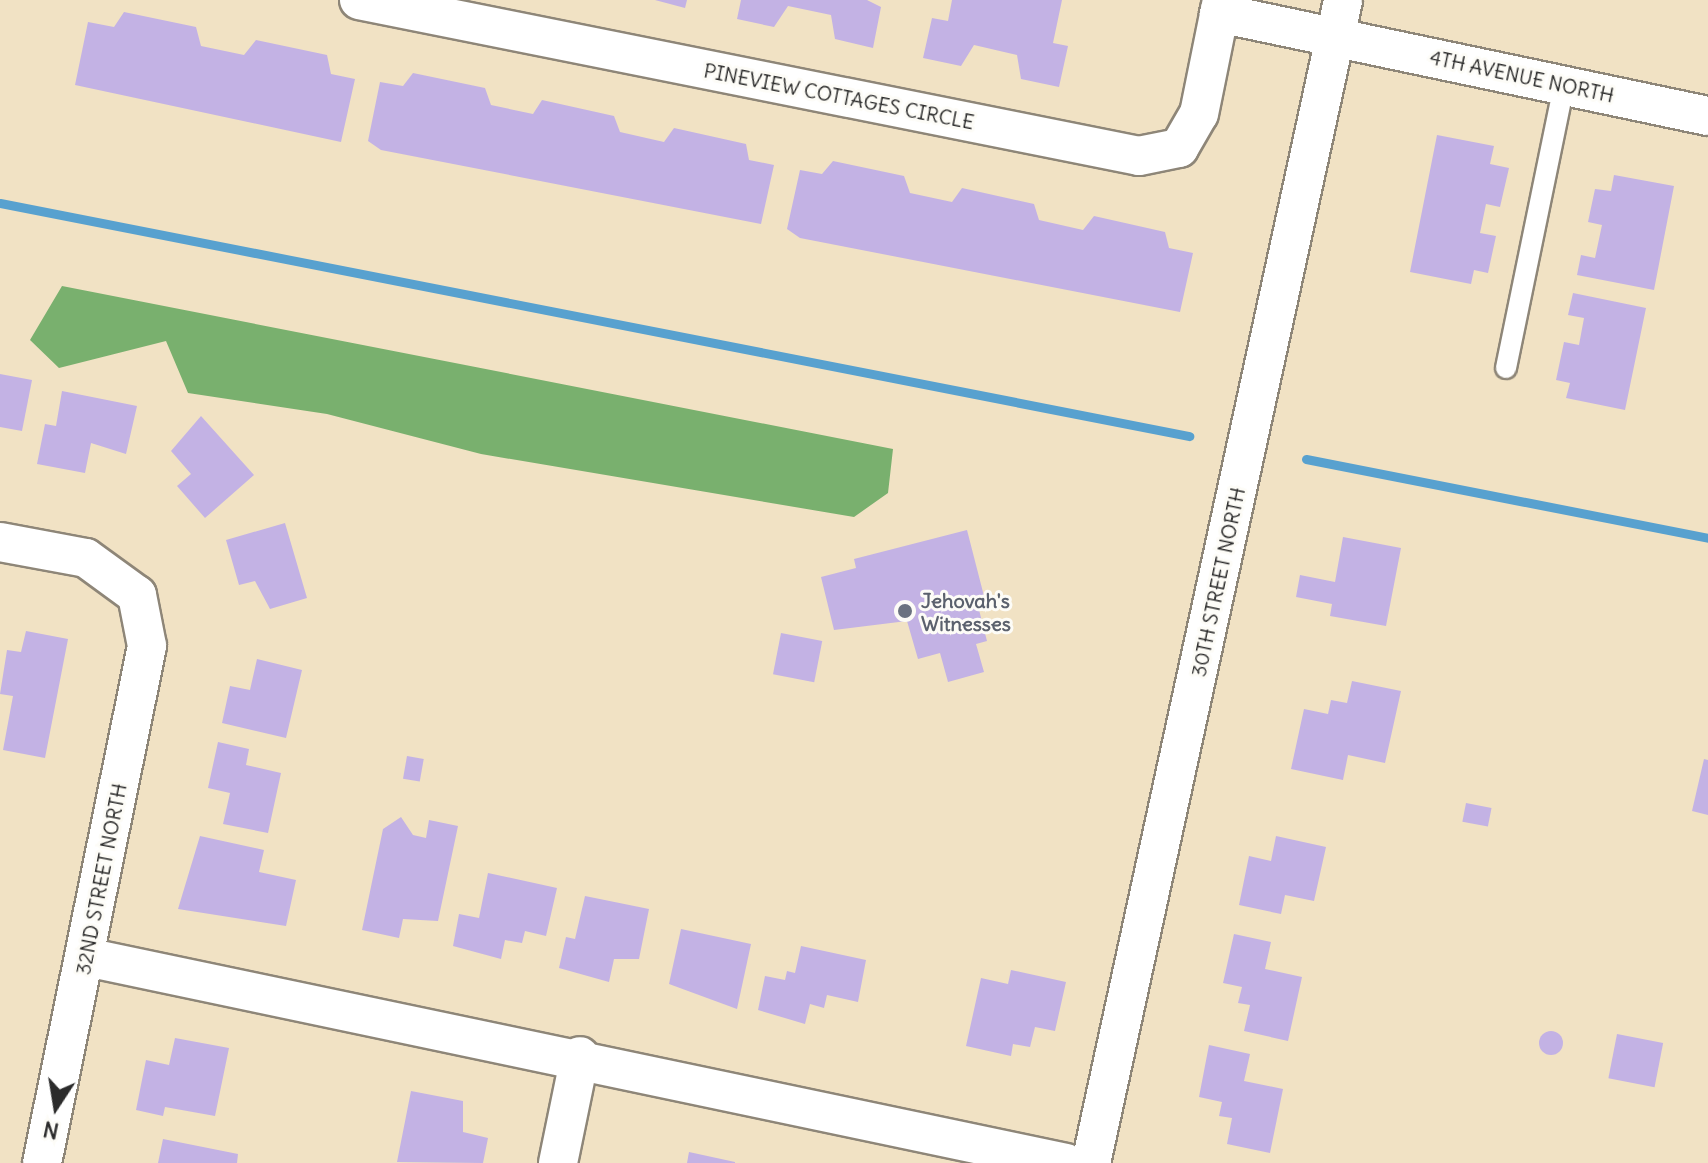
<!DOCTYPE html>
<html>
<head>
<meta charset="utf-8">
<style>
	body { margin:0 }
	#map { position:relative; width:1708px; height:1163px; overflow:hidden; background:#f1e2c4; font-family:Delius,sans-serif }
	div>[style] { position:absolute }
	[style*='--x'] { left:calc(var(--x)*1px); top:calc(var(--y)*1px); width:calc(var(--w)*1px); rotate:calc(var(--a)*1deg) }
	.forest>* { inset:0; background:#79b06e }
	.stream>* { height:9px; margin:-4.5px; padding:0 4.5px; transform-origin:4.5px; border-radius:4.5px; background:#58a1cf }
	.building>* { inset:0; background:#c3b2e4; transform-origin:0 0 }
	.round { border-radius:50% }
	.roads { filter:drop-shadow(2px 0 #8e8678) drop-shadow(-2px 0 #8e8678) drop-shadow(0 2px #8e8678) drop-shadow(0 -2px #8e8678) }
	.lane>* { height:20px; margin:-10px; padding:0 10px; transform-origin:10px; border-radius:10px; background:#fff }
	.street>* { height:38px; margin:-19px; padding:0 19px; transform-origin:19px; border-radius:19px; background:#fff }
	.dots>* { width:22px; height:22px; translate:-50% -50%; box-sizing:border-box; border:4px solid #fdfcf7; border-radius:50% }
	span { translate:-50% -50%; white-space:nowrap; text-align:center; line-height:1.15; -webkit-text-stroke:6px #fdfcf7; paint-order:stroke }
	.street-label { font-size:20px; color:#2b2b2b }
	.worship-label { font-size:20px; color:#5b616d; font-weight:700 }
	.left { translate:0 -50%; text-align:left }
	.north { position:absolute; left:16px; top:1067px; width:80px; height:80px; -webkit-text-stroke:6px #fdfcf7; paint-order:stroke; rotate:192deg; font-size:22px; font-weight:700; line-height:32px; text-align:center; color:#2b2b2b }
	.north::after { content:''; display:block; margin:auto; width:28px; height:36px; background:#2b2b2b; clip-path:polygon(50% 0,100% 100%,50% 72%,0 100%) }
</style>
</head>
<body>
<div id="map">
	<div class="forest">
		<div style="clip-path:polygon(62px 286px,893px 449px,888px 493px,854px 517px,481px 454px,327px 414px,188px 393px,166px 341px,59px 368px,30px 340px)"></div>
	</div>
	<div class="stream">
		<div style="--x:0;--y:203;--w:1212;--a:11.09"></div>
		<div style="--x:1306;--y:459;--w:410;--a:11.1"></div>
	</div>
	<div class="building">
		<div style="clip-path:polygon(655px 0,687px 0,685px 8px)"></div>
		<div style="clip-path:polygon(741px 0,867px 0,881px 7px,873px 48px,835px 39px,831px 15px,788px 6px,774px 27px,737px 19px)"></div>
		<div style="clip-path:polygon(952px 0,1062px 0,1053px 43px,1068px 46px,1059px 87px,1021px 79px,1017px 55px,974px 45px,961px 66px,923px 58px,932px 18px,948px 21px)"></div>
		<div style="clip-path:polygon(124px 12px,196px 27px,201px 46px,244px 55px,256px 40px,327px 55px,331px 74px,355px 79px,341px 142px,75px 85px,88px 22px,114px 27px)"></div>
		<div style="clip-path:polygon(413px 73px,485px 88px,491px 105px,533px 114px,542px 100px,614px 116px,620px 132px,664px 142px,674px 128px,746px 144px,749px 160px,774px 165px,761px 224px,381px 150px,368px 141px,380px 82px,403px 86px)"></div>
		<div style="clip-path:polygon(1437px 135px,1494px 146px,1490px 164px,1509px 168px,1500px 207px,1486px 204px,1480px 233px,1496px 236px,1488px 273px,1474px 270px,1471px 284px,1410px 272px)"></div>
		<div style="clip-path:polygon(833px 161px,904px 176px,910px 193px,952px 202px,962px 188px,1034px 204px,1039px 220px,1083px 230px,1094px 216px,1165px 232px,1169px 248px,1193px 253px,1180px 312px,800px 238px,787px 229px,800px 170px,822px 174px)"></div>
		<div style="clip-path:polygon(1614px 175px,1674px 186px,1654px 290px,1577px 275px,1581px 255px,1595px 258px,1602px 225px,1588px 222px,1595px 189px,1611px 191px)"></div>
		<div style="clip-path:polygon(1573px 293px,1646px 308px,1625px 410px,1566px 398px,1570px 383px,1556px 380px,1564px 342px,1579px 345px,1584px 318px,1568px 315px)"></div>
		<div style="clip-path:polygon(0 374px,32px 380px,22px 431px,0 427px)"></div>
		<div style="clip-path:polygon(62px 391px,137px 406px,126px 454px,91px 443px,85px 473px,37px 464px,45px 424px,56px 426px)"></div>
		<div style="clip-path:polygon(201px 416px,254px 475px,205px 518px,177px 486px,191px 474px,171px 451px)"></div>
		<div style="clip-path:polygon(285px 523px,307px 598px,270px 609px,255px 581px,239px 585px,226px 540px)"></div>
		<div style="clip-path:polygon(967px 530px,985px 600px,977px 602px,987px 641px,976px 644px,984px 672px,948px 682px,940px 653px,918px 659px,907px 621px,834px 630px,821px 577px,856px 568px,854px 559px)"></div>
		<div style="clip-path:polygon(1343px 537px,1401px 548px,1386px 626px,1330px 616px,1332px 604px,1296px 597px,1300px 575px,1335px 582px)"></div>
		<div style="clip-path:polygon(26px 631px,68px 639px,45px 758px,3px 750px,13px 696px,0 694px,7px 650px,21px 652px)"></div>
		<div style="left:781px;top:633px;width:42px;height:42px;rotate:11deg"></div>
		<div style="clip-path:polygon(257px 659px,302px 670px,286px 738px,222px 723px,230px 686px,250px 690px)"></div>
		<div style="clip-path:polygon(1352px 681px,1401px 691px,1385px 763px,1348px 755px,1343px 780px,1291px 769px,1304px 709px,1328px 714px,1331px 700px,1347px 703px)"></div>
		<div style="clip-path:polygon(218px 742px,249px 749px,246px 765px,281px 773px,268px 833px,223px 824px,230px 793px,208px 788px)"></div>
		<div style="left:407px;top:756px;width:17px;height:23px;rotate:10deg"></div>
		<div style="clip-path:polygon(1704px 759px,1708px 760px,1708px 815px,1692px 811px)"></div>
		<div style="left:1466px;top:803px;width:26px;height:19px;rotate:11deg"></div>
		<div style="clip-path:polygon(401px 817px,413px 835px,426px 838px,429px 820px,458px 826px,438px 921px,403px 919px,399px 938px,362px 930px,383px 829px)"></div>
		<div style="clip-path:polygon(200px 836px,264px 850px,259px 872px,296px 880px,286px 926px,178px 909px)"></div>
		<div style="clip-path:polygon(1276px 836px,1326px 847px,1314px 901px,1285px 895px,1281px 914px,1239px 905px,1249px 856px,1271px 861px)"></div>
		<div style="clip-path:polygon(488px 873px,557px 888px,546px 936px,525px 931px,522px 943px,505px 940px,501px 959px,453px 946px,459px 914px,479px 918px)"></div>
		<div style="clip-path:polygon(585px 896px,649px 909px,639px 959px,614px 959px,609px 982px,559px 968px,566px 937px,575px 939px)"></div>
		<div style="clip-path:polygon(681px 929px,751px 944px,737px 1009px,669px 984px)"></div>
		<div style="clip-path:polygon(1234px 934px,1271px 942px,1265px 969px,1302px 977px,1288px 1041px,1244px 1031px,1250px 1005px,1238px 1003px,1242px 987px,1223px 983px)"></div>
		<div style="clip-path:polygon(801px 946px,866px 960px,858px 1002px,827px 995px,824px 1008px,810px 1004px,805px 1024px,758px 1010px,765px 976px,785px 980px,787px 971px,795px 973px)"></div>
		<div style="clip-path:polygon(1011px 970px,1066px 982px,1055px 1031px,1035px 1027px,1030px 1047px,1013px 1044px,1011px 1056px,966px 1046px,981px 978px,1008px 984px)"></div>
		<div class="round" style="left:1539px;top:1031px;width:24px;height:24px"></div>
		<div style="left:1617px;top:1034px;width:47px;height:45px;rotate:11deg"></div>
		<div style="clip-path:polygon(175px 1038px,229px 1048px,215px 1116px,165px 1107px,163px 1116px,136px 1110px,146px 1060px,169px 1065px)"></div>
		<div style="clip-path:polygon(1209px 1045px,1250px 1054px,1244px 1081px,1283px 1089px,1270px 1153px,1227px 1144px,1232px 1118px,1219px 1116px,1222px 1102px,1199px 1097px)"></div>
		<div style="clip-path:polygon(411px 1091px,463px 1101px,463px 1132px,488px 1138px,483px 1163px,397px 1162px)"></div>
		<div style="clip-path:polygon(163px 1139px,238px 1154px,237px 1163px,158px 1163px)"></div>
		<div style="clip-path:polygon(689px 1152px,735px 1162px,735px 1163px,687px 1163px)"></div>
	</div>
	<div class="roads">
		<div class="lane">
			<div style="--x:1506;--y:368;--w:289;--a:-78.4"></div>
		</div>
		<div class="street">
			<div style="--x:359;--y:0;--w:795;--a:11.31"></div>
			<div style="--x:1139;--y:156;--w:41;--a:-11.3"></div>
			<div style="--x:1179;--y:148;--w:39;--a:-60"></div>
			<div style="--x:1199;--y:114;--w:116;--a:-78.6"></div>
			<div style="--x:1219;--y:13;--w:500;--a:11.9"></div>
			<div style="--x:0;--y:542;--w:87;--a:10.5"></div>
			<div style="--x:86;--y:558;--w:63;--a:36"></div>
			<div style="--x:137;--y:595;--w:52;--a:78.9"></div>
			<div style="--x:147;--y:646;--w:528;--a:101.48"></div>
			<div style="--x:86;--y:957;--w:1001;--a:11.87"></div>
			<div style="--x:558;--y:1163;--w:109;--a:-78.4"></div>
			<div style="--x:1091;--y:1163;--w:1190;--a:-77.77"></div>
		</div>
	</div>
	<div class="dots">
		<div style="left:905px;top:611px;background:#6b7280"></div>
	</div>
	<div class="street-label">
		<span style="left:1522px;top:76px;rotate:12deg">4TH AVENUE NORTH</span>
		<span style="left:839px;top:96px;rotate:11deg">PINEVIEW COTTAGES CIRCLE</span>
		<span style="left:1218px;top:582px;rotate:-78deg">30TH STREET NORTH</span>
		<span style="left:101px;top:879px;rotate:-79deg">32ND STREET NORTH</span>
	</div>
	<div class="worship-label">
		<span class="left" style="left:921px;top:612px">Jehovah's<br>Witnesses</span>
	</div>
	<div class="north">N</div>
</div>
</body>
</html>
